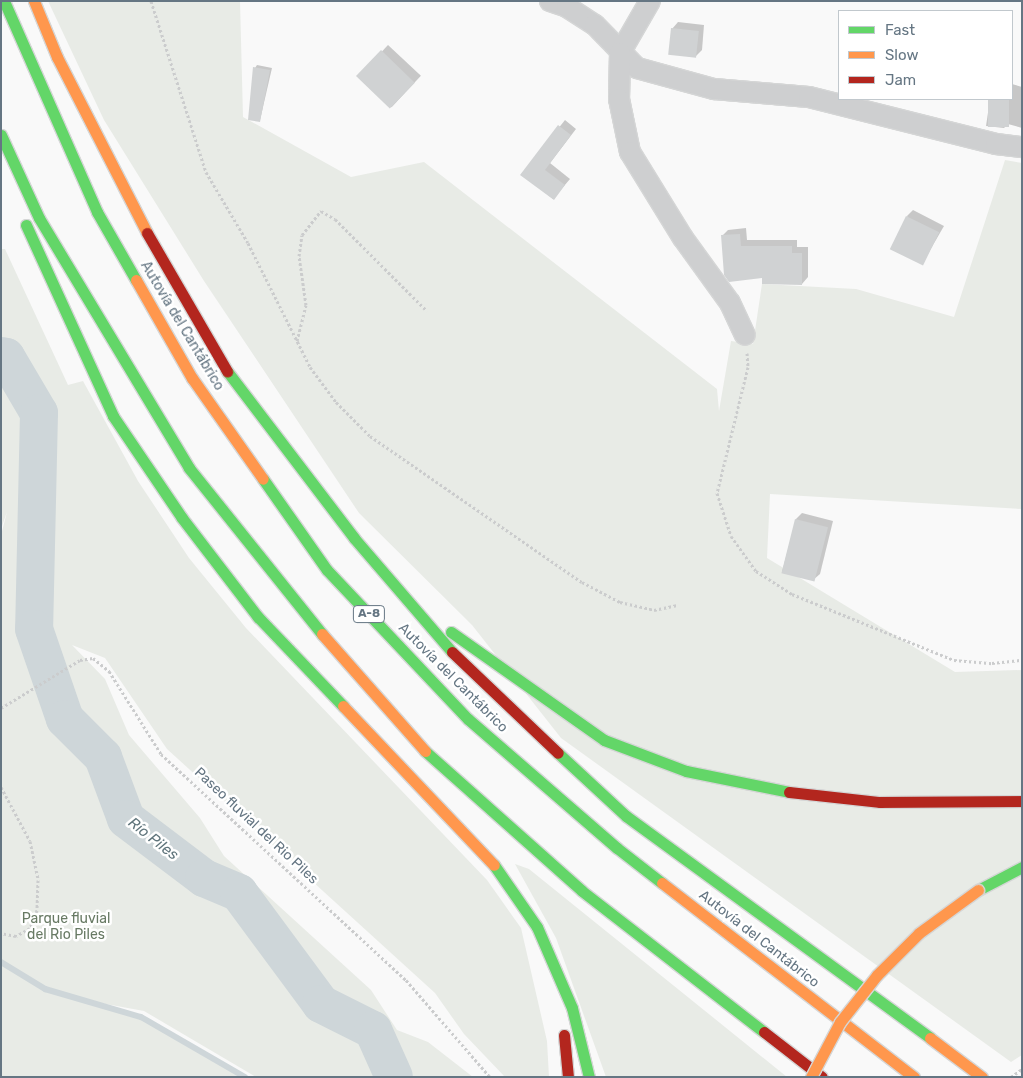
<!DOCTYPE html>
<html>
<head>
<meta charset="utf-8">
<style>
	body { margin:0 }
	#map { position:relative; width:1023px; height:1078px; overflow:hidden; background:#f9f9f9; font-family:Rubik,sans-serif }
	div>[style] { position:absolute }
	[style*='--x'] { left:calc(var(--x)*1px); top:calc(var(--y)*1px); width:calc(var(--w)*1px); rotate:calc(var(--a)*1deg) }
	.green>* { inset:0; background:#e8ebe6 }
	.shadow>* { inset:0; background:#0003; transform-origin:0 0 }
	.stream>* { height:6px; margin:-3px; padding:0 3px; transform-origin:3px; border-radius:3px; background:#ced6d9 }
	.river>* { height:38px; margin:-19px; padding:0 19px; transform-origin:19px; border-radius:19px; background:#ced6d9 }
	.building>* { inset:0; background:#d0d2d3; transform-origin:0 0 }
	.path>* { height:3px; margin-top:-1.5px; transform-origin:0; background:repeating-linear-gradient(90deg,#cbcccd 0 2.5px,transparent 0 5px) }
	.roads { filter:drop-shadow(1px 0 #d5d6d6) drop-shadow(-1px 0 #d5d6d6) drop-shadow(0 1px #d5d6d6) drop-shadow(0 -1px #d5d6d6) }
	.street>* { height:20px; margin:-10px; padding:0 10px; transform-origin:10px; border-radius:10px; background:#cecfd0 }
	.fast>* { height:11px; margin:-5.5px; padding:0 5.5px; transform-origin:5.5px; border-radius:5.5px; background:#63d668 }
	.slow>* { height:11px; margin:-5.5px; padding:0 5.5px; transform-origin:5.5px; border-radius:5.5px; background:#ff974d }
	.jam>* { height:11px; margin:-5.5px; padding:0 5.5px; transform-origin:5.5px; border-radius:5.5px; background:#b3261e }
	.bridges { filter:drop-shadow(1px 0 #d5d6d6) drop-shadow(-1px 0 #d5d6d6) drop-shadow(0 1px #d5d6d6) drop-shadow(0 -1px #d5d6d6) }
	.slow-bridge>* { height:11px; margin:-5.5px; padding:0 5.5px; transform-origin:5.5px; border-radius:5.5px; background:#ff974d }
	span { translate:-50% -50%; white-space:nowrap; text-align:center; line-height:1.15; -webkit-text-stroke:5px #fff; paint-order:stroke }
	.shield-label span { padding:1px 4px; background:#fff; border:1px solid; border-radius:4px; -webkit-text-stroke-width:0 }
	.shield-label { font-size:12px; color:#657683; font-weight:700 }
	.street-label { font-size:14px; color:#657683 }
	.park-label { font-size:14px; color:#687a64 }
	.water-label { font-size:15px; color:#60757c; font-style:italic }
	.frame { position:absolute; inset:0; border:2px solid #657683; pointer-events:none }
	.legend { position:absolute; left:838px; top:10px; width:175px; height:90px; box-sizing:border-box; background:#fff; border:1px solid #c1c8cd; margin:0; padding:6px 9px; list-style:none; font-size:15px; color:#657683 }
	.legend li { display:flex; align-items:center; gap:10px; height:25px }
	.legend b { width:25px; border:1px solid #c1c8cd }
</style>
</head>
<body>
<div id="map">
	<div class="green">
		<div style="clip-path:polygon(48px 1px,240px 1px,243px 117px,351px 177px,424px 162px,717px 389px,719px 411px,731px 341px,753px 344px,762px 284px,856px 289px,954px 317px,1005px 160px,1022px 163px,1022px 509px,770px 494px,767px 558px,955px 672px,1022px 670px,1022px 1055px,1011px 1062px,561px 738px,472px 625px,359px 513px,204px 281px,104px 120px)"></div>
		<div style="clip-path:polygon(1px 249px,5px 249px,68px 385px,83px 381px,138px 481px,189px 558px,246px 628px,487px 880px,521px 928px,547px 1041px,549px 1077px,505px 1077px,464px 1034px,435px 993px,167px 749px,105px 658px,72px 645px,105px 679px,129px 735px,200px 818px,224px 856px,371px 990px,397px 1030px,428px 1042px,473px 1077px,256px 1077px,144px 1011px,84px 1000px,141px 1017px,245px 1077px,1px 1077px,1px 535px,7px 512px,1px 529px)"></div>
		<div style="clip-path:polygon(515px 864px,529px 869px,787px 1077px,606px 1077px,556px 938px)"></div>
	</div>
	<div class="shadow">
		<div style="clip-path:polygon(678px 22px,704px 25px,702px 50px,696px 56px,672px 29px)"></div>
		<div style="left:388px;top:45px;width:45px;height:43px;rotate:43deg"></div>
		<div style="clip-path:polygon(257px 65px,272px 68px,260px 120px,255px 68px)"></div>
		<div style="clip-path:polygon(1012px 84px,1022px 87px,1022px 128px,1008px 124px,1004px 128px,986px 126px,990px 99px,1012px 99px)"></div>
		<div style="clip-path:polygon(565px 120px,576px 129px,550px 163px,570px 179px,553px 199px,522px 174px)"></div>
		<div style="clip-path:polygon(913px 210px,944px 226px,922px 264px,907px 216px)"></div>
		<div style="clip-path:polygon(746px 228px,747px 240px,797px 240px,797px 247px,808px 247px,808px 277px,802px 284px,763px 277px,722px 236px,728px 230px)"></div>
		<div style="clip-path:polygon(802px 513px,833px 521px,820px 574px,813px 580px,782px 572px,796px 519px)"></div>
	</div>
	<div class="stream">
		<div style="--x:1;--y:962;--w:52;--a:31.5"></div>
		<div style="--x:45;--y:989;--w:100;--a:16.3"></div>
		<div style="--x:141;--y:1017;--w:120;--a:30"></div>
	</div>
	<div class="river">
		<div style="--x:1;--y:356;--w:5;--a:11"></div>
		<div style="--x:6;--y:357;--w:65;--a:59.5"></div>
		<div style="--x:39;--y:413;--w:216;--a:91.3"></div>
		<div style="--x:34;--y:629;--w:95;--a:71"></div>
		<div style="--x:65;--y:719;--w:54;--a:45"></div>
		<div style="--x:103;--y:757;--w:66;--a:69.6"></div>
		<div style="--x:126;--y:819;--w:98;--a:37.1"></div>
		<div style="--x:204;--y:878;--w:38;--a:23"></div>
		<div style="--x:239;--y:893;--w:138;--a:53.5"></div>
		<div style="--x:321;--y:1004;--w:58;--a:26.6"></div>
		<div style="--x:373;--y:1030;--w:51;--a:65.9"></div>
	</div>
	<div class="building">
		<div style="left:671px;top:28px;width:28px;height:27px;rotate:6deg"></div>
		<div style="left:381px;top:50px;width:47px;height:36px;rotate:44deg"></div>
		<div style="clip-path:polygon(253px 67px,270px 70px,260px 122px,248px 120px)"></div>
		<div style="left:988px;top:99px;width:21px;height:28px"></div>
		<div style="clip-path:polygon(558px 125px,571px 135px,545px 170px,565px 185px,554px 200px,520px 175px)"></div>
		<div style="left:906px;top:216px;width:37px;height:37px;rotate:26deg"></div>
		<div style="clip-path:polygon(740px 234px,741px 246px,792px 246px,792px 253px,802px 253px,802px 285px,762px 284px,762px 278px,729px 282px,724px 275px,721px 235px)"></div>
		<div style="left:795px;top:519px;width:34px;height:56px;rotate:14deg"></div>
	</div>
	<div class="path">
		<div style="--x:151;--y:1;--w:180;--a:72.2"></div>
		<div style="--x:206;--y:172;--w:82;--a:59.4"></div>
		<div style="--x:248;--y:243;--w:139;--a:63.4"></div>
		<div style="--x:310;--y:367;--w:44;--a:53.4"></div>
		<div style="--x:336;--y:402;--w:48;--a:45"></div>
		<div style="--x:370;--y:436;--w:257;--a:34.6"></div>
		<div style="--x:582;--y:582;--w:43;--a:27.8"></div>
		<div style="--x:620;--y:602;--w:35;--a:13"></div>
		<div style="--x:654;--y:610;--w:24;--a:-12"></div>
		<div style="--x:297;--y:341;--w:37;--a:-76"></div>
		<div style="--x:306;--y:305;--w:49;--a:-98.1"></div>
		<div style="--x:299;--y:256;--w:21;--a:-82"></div>
		<div style="--x:302;--y:235;--w:31;--a:-52"></div>
		<div style="--x:321;--y:211;--w:16;--a:30"></div>
		<div style="--x:335;--y:219;--w:130;--a:45"></div>
		<div style="--x:747;--y:353;--w:14;--a:86"></div>
		<div style="--x:748;--y:367;--w:130;--a:103.8"></div>
		<div style="--x:717;--y:493;--w:45;--a:72"></div>
		<div style="--x:731;--y:536;--w:43;--a:54.5"></div>
		<div style="--x:756;--y:571;--w:43;--a:32.6"></div>
		<div style="--x:792;--y:594;--w:175;--a:22.2"></div>
		<div style="--x:954;--y:660;--w:38;--a:5"></div>
		<div style="--x:992;--y:663;--w:30;--a:-6"></div>
		<div style="--x:1;--y:708;--w:92;--a:-31.3"></div>
		<div style="--x:80;--y:660;--w:13;--a:-9"></div>
		<div style="--x:93;--y:658;--w:21;--a:39"></div>
		<div style="--x:109;--y:671;--w:98;--a:57.9"></div>
		<div style="--x:161;--y:754;--w:333;--a:42.7"></div>
		<div style="--x:406;--y:980;--w:128;--a:49.1"></div>
		<div style="--x:1;--y:787;--w:61;--a:61.8"></div>
		<div style="--x:30;--y:841;--w:40;--a:78"></div>
		<div style="--x:38;--y:880;--w:30;--a:92"></div>
		<div style="--x:37;--y:910;--w:19;--a:111"></div>
		<div style="--x:30;--y:928;--w:16;--a:150"></div>
		<div style="--x:16;--y:936;--w:15;--a:-169"></div>
		<div style="--x:1011;--y:1077;--w:14;--a:-36"></div>
	</div>
	<div class="roads">
		<div class="street">
			<div style="--x:550;--y:1;--w:18;--a:19"></div>
			<div style="--x:567;--y:7;--w:33;--a:33"></div>
			<div style="--x:595;--y:25;--w:60;--a:45.7"></div>
			<div style="--x:637;--y:68;--w:80;--a:15.3"></div>
			<div style="--x:714;--y:89;--w:95;--a:4.8"></div>
			<div style="--x:809;--y:97;--w:193;--a:14.1"></div>
			<div style="--x:996;--y:144;--w:26;--a:7"></div>
			<div style="--x:650;--y:1;--w:60;--a:120"></div>
			<div style="--x:620;--y:53;--w:46;--a:91.2"></div>
			<div style="--x:619;--y:99;--w:54;--a:78.3"></div>
			<div style="--x:630;--y:152;--w:101;--a:58.4"></div>
			<div style="--x:683;--y:238;--w:80;--a:54.1"></div>
			<div style="--x:730;--y:303;--w:35;--a:65"></div>
		</div>
		<div class="fast">
			<div style="--x:4;--y:1;--w:231;--a:66.2"></div>
			<div style="--x:97;--y:212;--w:78;--a:60.2"></div>
			<div style="--x:1;--y:135;--w:91;--a:65.4"></div>
			<div style="--x:39;--y:218;--w:292;--a:59"></div>
			<div style="--x:189;--y:468;--w:213;--a:51.3"></div>
			<div style="--x:26;--y:225;--w:210;--a:65.5"></div>
			<div style="--x:113;--y:416;--w:123;--a:55.9"></div>
			<div style="--x:182;--y:518;--w:125;--a:52.5"></div>
			<div style="--x:258;--y:617;--w:123;--a:46.3"></div>
			<div style="--x:227;--y:371;--w:210;--a:52.7"></div>
			<div style="--x:354;--y:538;--w:150;--a:49.3"></div>
			<div style="--x:263;--y:479;--w:111;--a:54.9"></div>
			<div style="--x:327;--y:570;--w:205;--a:46.6"></div>
			<div style="--x:468;--y:719;--w:197;--a:40.9"></div>
			<div style="--x:617;--y:848;--w:57;--a:37.9"></div>
			<div style="--x:451;--y:632;--w:187;--a:35.2"></div>
			<div style="--x:604;--y:740;--w:88;--a:20.7"></div>
			<div style="--x:686;--y:771;--w:105;--a:11.5"></div>
			<div style="--x:425;--y:751;--w:210;--a:41.7"></div>
			<div style="--x:582;--y:891;--w:230;--a:37.8"></div>
			<div style="--x:558;--y:753;--w:93;--a:42.8"></div>
			<div style="--x:626;--y:816;--w:376;--a:36.1"></div>
			<div style="--x:494;--y:865;--w:75;--a:55.3"></div>
			<div style="--x:537;--y:927;--w:88;--a:66.6"></div>
			<div style="--x:572;--y:1008;--w:71;--a:76.2"></div>
			<div style="--x:978;--y:890;--w:50;--a:-27.6"></div>
		</div>
		<div class="slow">
			<div style="--x:34;--y:1;--w:61;--a:67.7"></div>
			<div style="--x:57;--y:57;--w:198;--a:62.9"></div>
			<div style="--x:136;--y:280;--w:113;--a:60.3"></div>
			<div style="--x:192;--y:378;--w:123;--a:54.9"></div>
			<div style="--x:322;--y:634;--w:156;--a:48.6"></div>
			<div style="--x:343;--y:706;--w:219;--a:46.5"></div>
			<div style="--x:662;--y:883;--w:318;--a:37.6"></div>
			<div style="--x:930;--y:1038;--w:65;--a:36.9"></div>
		</div>
		<div class="jam">
			<div style="--x:147;--y:233;--w:160;--a:59.9"></div>
			<div style="--x:452;--y:652;--w:146;--a:43.6"></div>
			<div style="--x:789;--y:792;--w:92;--a:6.3"></div>
			<div style="--x:880;--y:802;--w:142;--a:-0.4"></div>
			<div style="--x:764;--y:1032;--w:73;--a:37.8"></div>
			<div style="--x:564;--y:1035;--w:42;--a:84.6"></div>
		</div>
	</div>
	<div class="bridges">
		<div class="slow-bridge">
			<div style="--x:811;--y:1077;--w:62;--a:-62.2"></div>
			<div style="--x:840;--y:1022;--w:60;--a:-51.8"></div>
			<div style="--x:877;--y:975;--w:59;--a:-45"></div>
			<div style="--x:919;--y:933;--w:73;--a:-36.1"></div>
		</div>
	</div>
	<div class="shield-label">
		<span style="left:369px;top:614px">A-8</span>
	</div>
	<div class="street-label">
		<span style="left:182px;top:326px;rotate:59deg">Autovía del Cantábrico</span>
		<span style="left:453px;top:678px;rotate:45deg">Autovía del Cantábrico</span>
		<span style="left:256px;top:826px;rotate:43deg">Paseo fluvial del Rio Piles</span>
		<span style="left:759px;top:939px;rotate:38deg">Autovía del Cantábrico</span>
	</div>
	<div class="park-label">
		<span style="left:66px;top:927px">Parque fluvial<br>del Rio Piles</span>
	</div>
	<div class="water-label">
		<span style="left:153px;top:839px;rotate:38deg">Río Piles</span>
	</div>
	<div class="frame"></div>
	<ul class="legend">
	<li><b style="height:6px;background:#63d668"></b>Fast</li>
	<li><b style="height:6px;background:#ff974d"></b>Slow</li>
	<li><b style="height:6px;background:#b3261e"></b>Jam</li>
	</ul>
</div>
</body>
</html>
